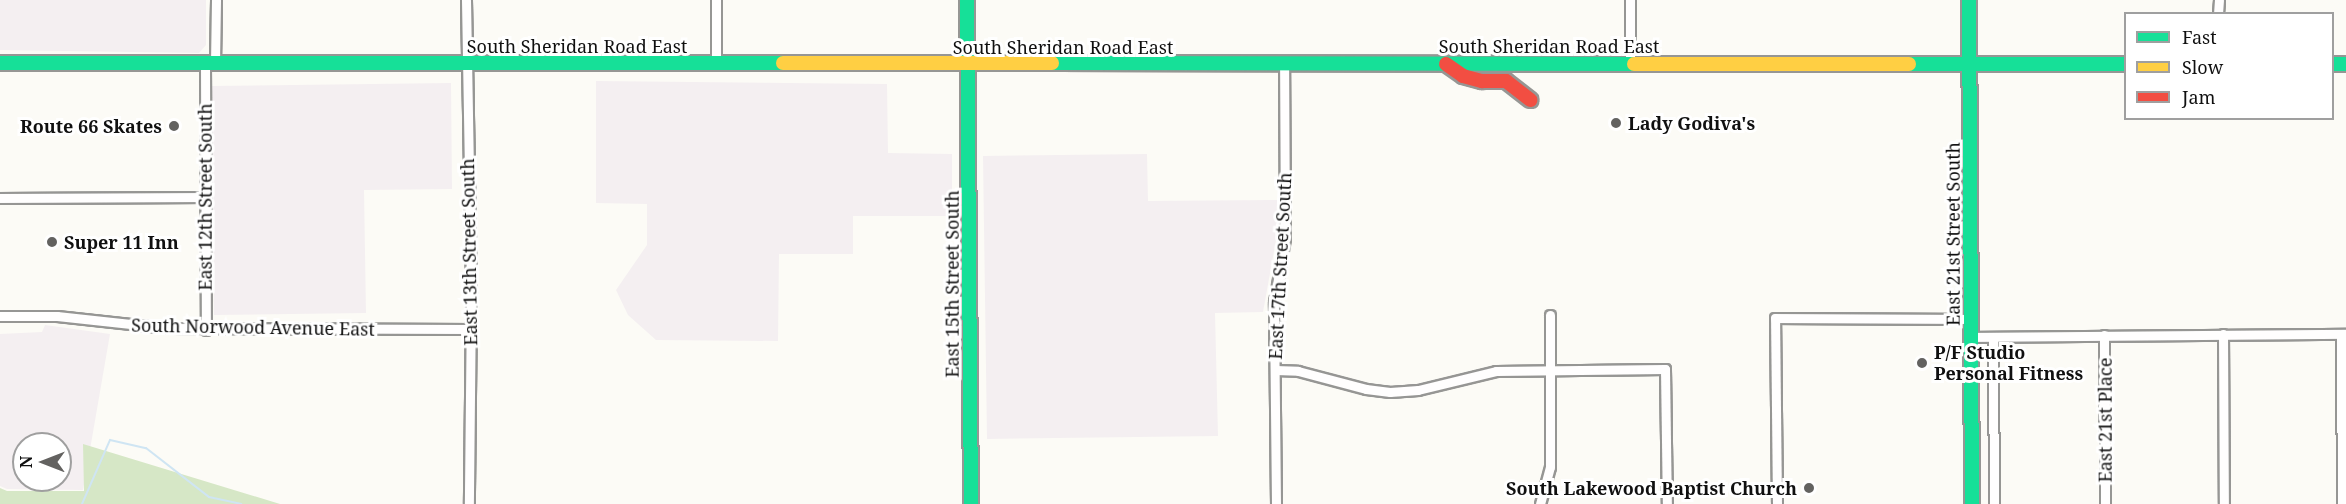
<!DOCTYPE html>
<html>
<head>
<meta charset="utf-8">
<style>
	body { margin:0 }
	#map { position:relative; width:2346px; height:504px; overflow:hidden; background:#fcfbf6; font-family:"Noto Serif",serif }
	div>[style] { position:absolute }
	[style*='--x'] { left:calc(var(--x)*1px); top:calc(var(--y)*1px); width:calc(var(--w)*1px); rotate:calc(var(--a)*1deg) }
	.industrial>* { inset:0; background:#f4eff1 }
	.forest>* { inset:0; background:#d6e7c6 }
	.stream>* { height:2px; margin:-1px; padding:0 1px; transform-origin:1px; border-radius:1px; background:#cfe5f3 }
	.roads { filter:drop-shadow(2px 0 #969694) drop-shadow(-2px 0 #969694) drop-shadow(0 2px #969694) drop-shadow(0 -2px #969694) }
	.street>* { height:9px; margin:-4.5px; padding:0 4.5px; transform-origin:4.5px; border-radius:4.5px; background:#fffefe }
	.fast>* { height:14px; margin:-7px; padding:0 7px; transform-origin:7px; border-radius:7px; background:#16e098 }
	.slow>* { height:14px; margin:-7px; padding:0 7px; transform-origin:7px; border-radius:7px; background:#ffcf43 }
	.jam>* { height:14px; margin:-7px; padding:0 7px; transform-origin:7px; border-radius:7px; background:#f24e42 }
	.dots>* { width:16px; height:16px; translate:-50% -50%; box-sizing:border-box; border:3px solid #fff; border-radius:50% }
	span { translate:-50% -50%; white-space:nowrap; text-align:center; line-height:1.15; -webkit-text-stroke:6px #fff; paint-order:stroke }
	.street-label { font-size:18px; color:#101010 }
	.poi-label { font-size:18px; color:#101010; font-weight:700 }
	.left { translate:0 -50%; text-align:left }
	.right { translate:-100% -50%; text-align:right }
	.legend { position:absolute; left:2124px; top:12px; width:210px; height:108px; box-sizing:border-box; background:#fff; border:2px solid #9f9f9f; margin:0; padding:8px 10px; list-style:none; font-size:18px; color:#101010 }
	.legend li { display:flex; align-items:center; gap:12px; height:30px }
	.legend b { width:30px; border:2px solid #9f9f9f }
	.north { position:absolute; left:12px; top:432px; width:60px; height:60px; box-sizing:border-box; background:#fff; border:2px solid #9f9f9f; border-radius:50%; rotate:270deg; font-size:16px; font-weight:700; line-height:24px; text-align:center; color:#101010 }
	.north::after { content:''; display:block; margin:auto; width:21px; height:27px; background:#636260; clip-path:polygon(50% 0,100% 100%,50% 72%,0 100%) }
</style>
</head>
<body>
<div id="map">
	<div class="industrial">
		<div style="clip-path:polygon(0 0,206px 0,206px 45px,199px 53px,0 50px)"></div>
		<div style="clip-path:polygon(596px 81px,887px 84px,888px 153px,952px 154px,952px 216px,853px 216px,853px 254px,779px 254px,778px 341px,656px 340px,628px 315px,616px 290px,647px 245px,647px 204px,596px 203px)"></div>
		<div style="clip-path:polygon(451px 83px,452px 189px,364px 190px,366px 313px,214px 315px,211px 86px)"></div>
		<div style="clip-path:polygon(1147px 154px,1148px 201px,1277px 200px,1278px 229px,1263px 312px,1215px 313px,1218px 436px,987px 439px,983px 156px)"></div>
		<div style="clip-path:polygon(evenodd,45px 325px,110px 334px,83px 490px,7px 489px,0 486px,0 334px,42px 332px,45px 325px,24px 444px,60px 444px,60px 480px,24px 480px,24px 444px)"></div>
	</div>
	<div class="forest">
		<div style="clip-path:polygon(83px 444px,280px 504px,0 504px,0 488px,7px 491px,84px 491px)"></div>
	</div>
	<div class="stream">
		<div style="--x:82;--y:504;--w:70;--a:-66.4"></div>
		<div style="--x:110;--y:440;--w:37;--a:13"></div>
		<div style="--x:146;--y:448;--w:80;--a:37.9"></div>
		<div style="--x:209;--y:497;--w:33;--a:12"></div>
	</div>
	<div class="roads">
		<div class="street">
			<div style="--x:466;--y:0;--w:301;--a:89"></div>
			<div style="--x:471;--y:301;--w:203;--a:90.6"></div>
			<div style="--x:716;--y:0;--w:64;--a:90"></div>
			<div style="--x:2218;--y:14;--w:14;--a:-86"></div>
			<div style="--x:205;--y:64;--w:266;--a:89.8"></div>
			<div style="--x:215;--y:64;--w:64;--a:-89.1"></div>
			<div style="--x:1630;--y:64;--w:64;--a:-90"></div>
			<div style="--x:0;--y:198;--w:205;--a:-0.3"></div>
			<div style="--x:0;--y:316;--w:57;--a:0"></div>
			<div style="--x:57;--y:316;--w:111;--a:6.2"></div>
			<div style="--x:167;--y:328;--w:304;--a:0.2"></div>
			<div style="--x:2223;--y:334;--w:170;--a:89.7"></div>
			<div style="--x:2341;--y:334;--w:170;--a:89.7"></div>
			<div style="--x:2104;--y:335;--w:169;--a:89.7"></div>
			<div style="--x:1971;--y:337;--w:375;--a:-0.5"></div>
			<div style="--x:1993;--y:337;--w:167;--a:89.7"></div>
			<div style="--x:1275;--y:370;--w:23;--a:2"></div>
			<div style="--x:1298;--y:371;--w:70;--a:14.8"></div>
			<div style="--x:1366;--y:389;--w:24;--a:7"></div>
			<div style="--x:1390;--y:392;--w:28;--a:-4"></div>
			<div style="--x:1418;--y:390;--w:80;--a:-13.7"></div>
			<div style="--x:1496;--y:371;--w:169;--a:-0.7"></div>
			<div style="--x:1665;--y:369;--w:135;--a:89.2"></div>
			<div style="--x:1276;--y:504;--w:202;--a:-90.6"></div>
			<div style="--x:1274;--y:302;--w:65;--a:-80.2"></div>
			<div style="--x:1285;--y:238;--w:174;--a:-90.3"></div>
			<div style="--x:1540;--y:504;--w:38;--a:-75"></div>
			<div style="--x:1550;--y:467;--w:152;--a:-90"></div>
			<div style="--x:1777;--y:504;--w:186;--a:-90.6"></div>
			<div style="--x:1775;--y:318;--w:196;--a:0.3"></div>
		</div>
		<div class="fast">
			<div style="--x:967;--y:0;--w:504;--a:89.55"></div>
			<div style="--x:1969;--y:0;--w:504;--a:89.66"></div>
			<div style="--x:0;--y:63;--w:783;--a:0"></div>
			<div style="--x:1052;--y:63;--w:582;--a:0.1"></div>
			<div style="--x:1909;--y:64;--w:217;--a:0"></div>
			<div style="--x:2332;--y:64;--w:14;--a:0"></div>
		</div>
		<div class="slow">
			<div style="--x:783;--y:63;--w:269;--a:0"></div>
			<div style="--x:1634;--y:64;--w:275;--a:0"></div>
		</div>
		<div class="jam">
			<div style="--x:1446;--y:64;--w:21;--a:35"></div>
			<div style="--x:1463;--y:76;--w:20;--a:15"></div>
			<div style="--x:1482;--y:81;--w:24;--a:0"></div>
			<div style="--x:1506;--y:81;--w:31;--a:38"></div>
		</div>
	</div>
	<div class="dots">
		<div style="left:1616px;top:123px;background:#636260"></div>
		<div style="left:174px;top:126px;background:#636260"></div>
		<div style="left:52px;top:242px;background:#636260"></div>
		<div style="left:1922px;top:363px;background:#636260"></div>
		<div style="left:1809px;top:488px;background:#636260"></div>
	</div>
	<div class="street-label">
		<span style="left:577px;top:46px">South Sheridan Road East</span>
		<span style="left:1549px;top:46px">South Sheridan Road East</span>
		<span style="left:1063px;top:47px">South Sheridan Road East</span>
		<span style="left:205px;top:197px;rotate:-90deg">East 12th Street South</span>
		<span style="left:1953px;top:234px;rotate:-90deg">East 21st Street South</span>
		<span style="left:469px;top:252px;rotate:-91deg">East 13th Street South</span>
		<span style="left:1280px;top:266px;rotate:-87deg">East 17th Street South</span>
		<span style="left:952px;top:284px;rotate:-90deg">East 15th Street South</span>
		<span style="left:253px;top:327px;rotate:1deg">South Norwood Avenue East</span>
		<span style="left:2105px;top:420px;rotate:-90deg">East 21st Place</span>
	</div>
	<div class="poi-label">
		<span class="left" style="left:1628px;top:123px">Lady Godiva's</span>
		<span class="right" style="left:162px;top:126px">Route 66 Skates</span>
		<span class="left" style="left:64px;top:242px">Super 11 Inn</span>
		<span class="left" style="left:1934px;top:363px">P/F Studio<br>Personal Fitness</span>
		<span class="right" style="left:1797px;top:488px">South Lakewood Baptist Church</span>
	</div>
	<ul class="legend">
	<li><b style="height:8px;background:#16e098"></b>Fast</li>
	<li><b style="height:8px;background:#ffcf43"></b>Slow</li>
	<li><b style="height:8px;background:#f24e42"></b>Jam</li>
	</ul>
	<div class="north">N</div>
</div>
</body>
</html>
